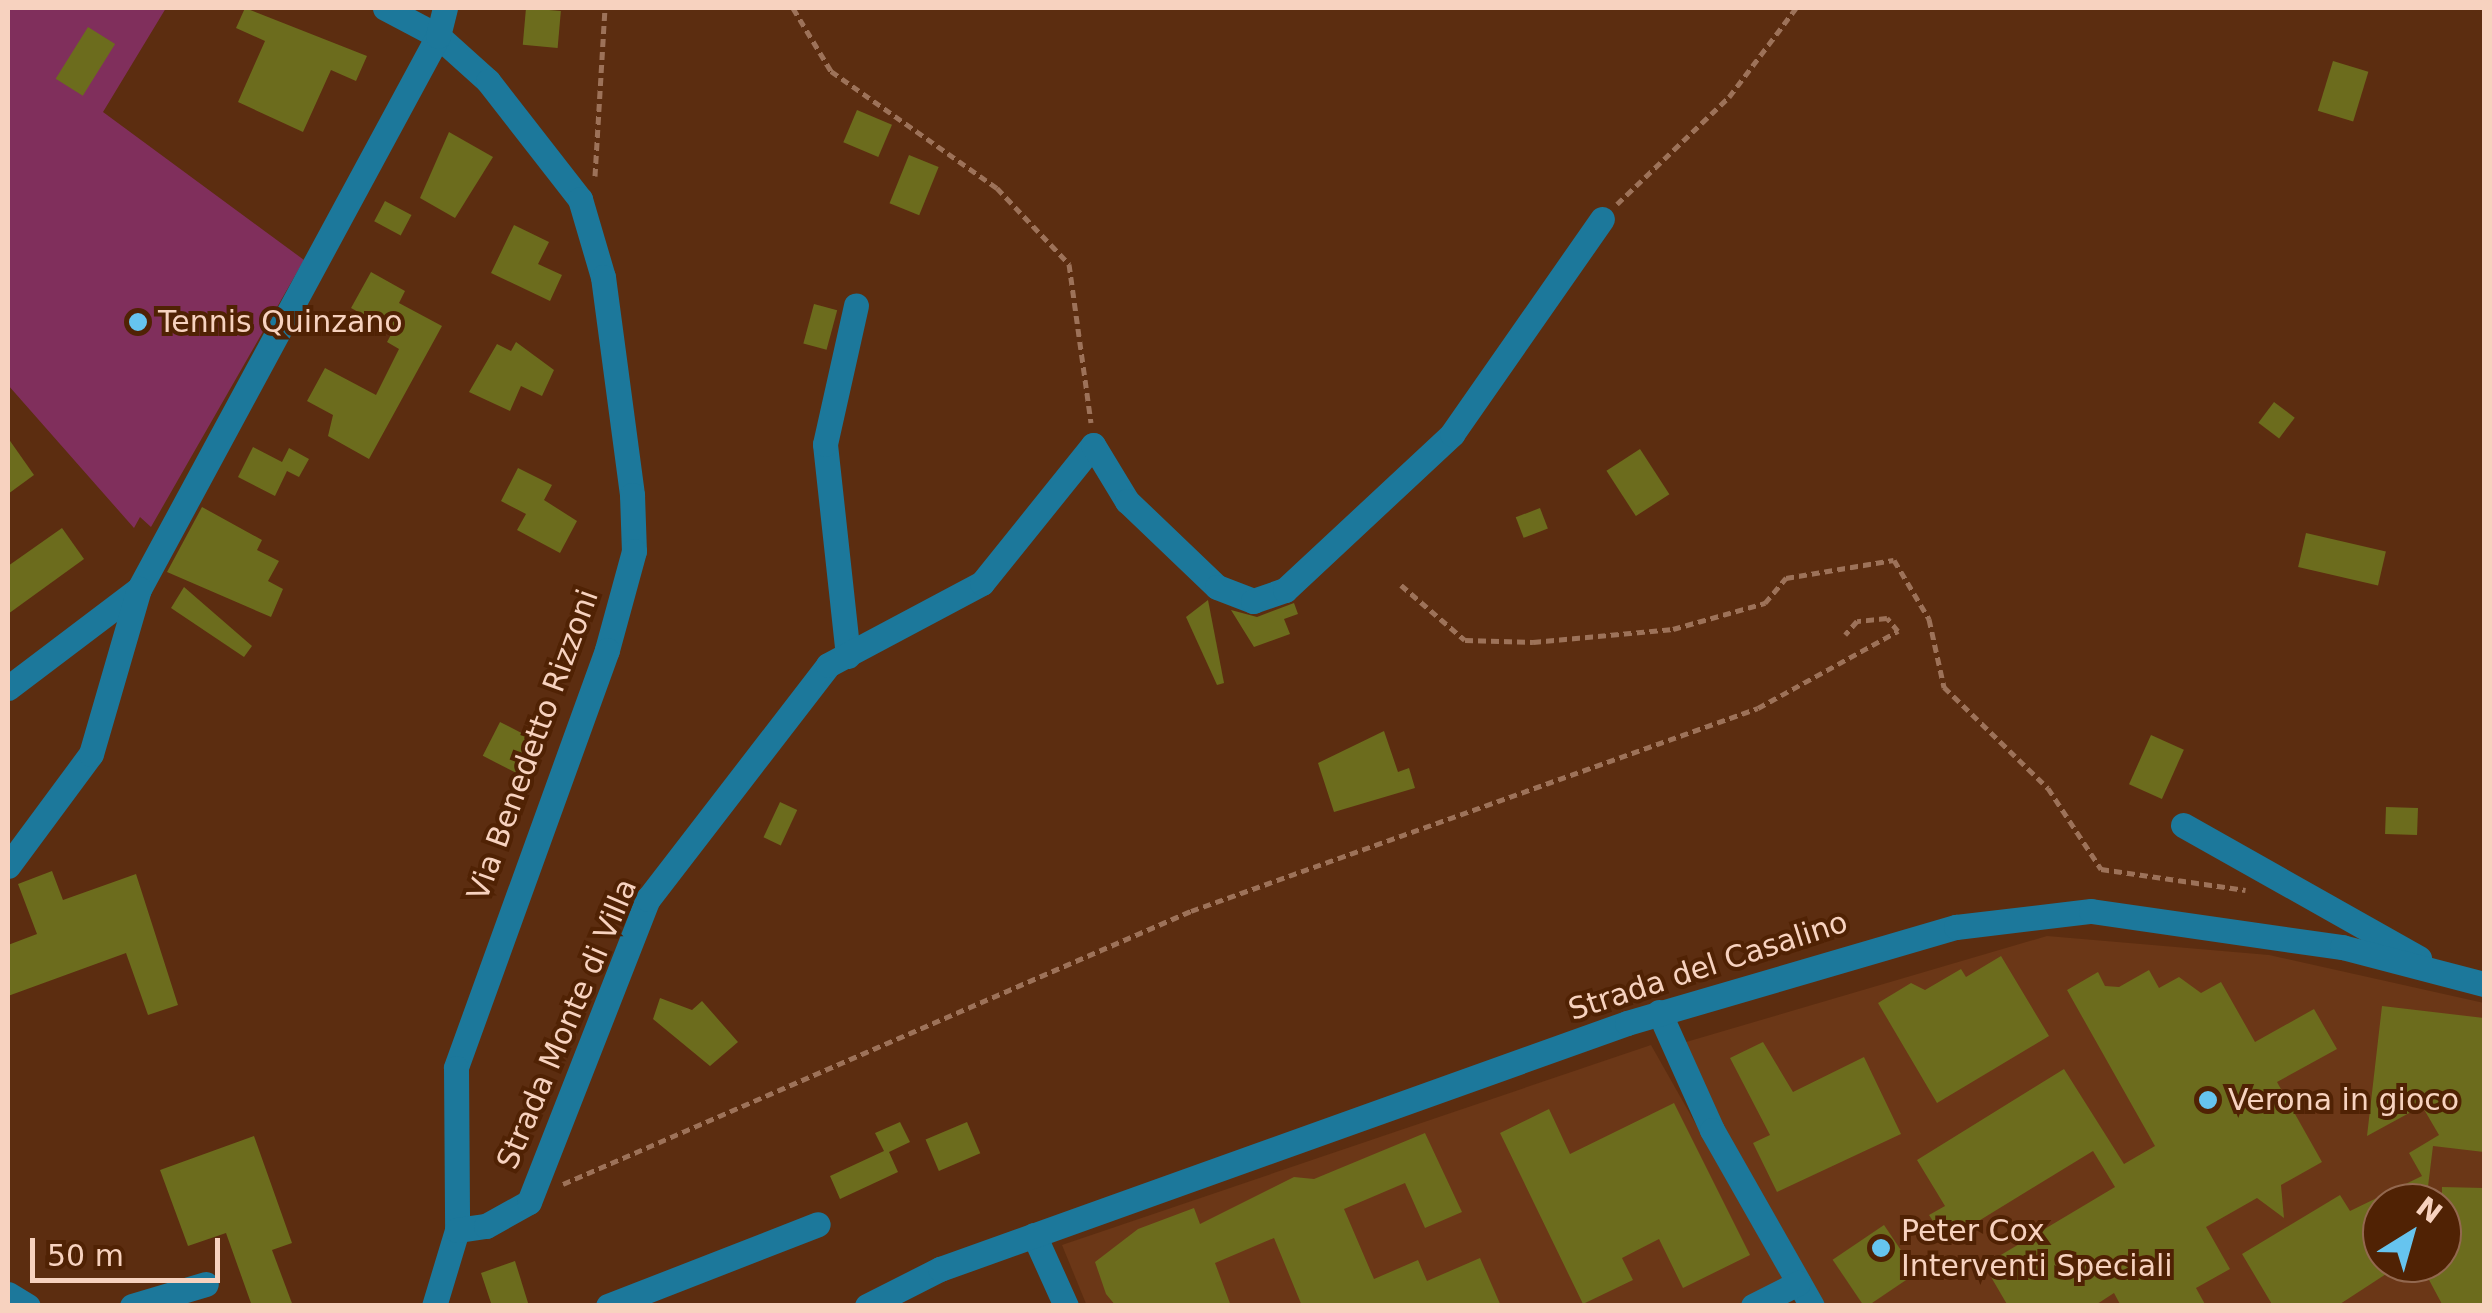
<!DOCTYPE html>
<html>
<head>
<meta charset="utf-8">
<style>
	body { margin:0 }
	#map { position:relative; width:2492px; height:1313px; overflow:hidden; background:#5c2d10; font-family:"DejaVu Sans",sans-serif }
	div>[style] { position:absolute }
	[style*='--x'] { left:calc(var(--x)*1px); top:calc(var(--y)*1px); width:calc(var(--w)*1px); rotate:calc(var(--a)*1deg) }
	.built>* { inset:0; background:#6b3717 }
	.green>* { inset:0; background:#802f5c }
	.building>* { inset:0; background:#6c6c1d; transform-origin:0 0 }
	.path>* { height:5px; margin-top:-2.5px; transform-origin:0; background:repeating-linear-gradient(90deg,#9d7259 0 8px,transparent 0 13px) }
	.minor>* { height:25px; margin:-12.5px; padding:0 12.5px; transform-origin:12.5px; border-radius:12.5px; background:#1c789b }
	.dots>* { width:28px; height:28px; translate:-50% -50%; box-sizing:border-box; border:5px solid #502204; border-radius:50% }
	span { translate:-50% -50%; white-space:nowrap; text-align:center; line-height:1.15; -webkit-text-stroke:8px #502204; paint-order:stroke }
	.poi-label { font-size:30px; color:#f7d2bf }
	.left { translate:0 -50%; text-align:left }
	.street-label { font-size:30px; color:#f7d2bf }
	.frame { position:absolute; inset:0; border:10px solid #f7d2bf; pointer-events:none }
	.north { position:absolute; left:2362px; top:1183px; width:100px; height:100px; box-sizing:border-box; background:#502204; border:2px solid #93684f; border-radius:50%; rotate:37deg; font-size:28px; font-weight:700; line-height:40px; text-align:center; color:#f7d2bf }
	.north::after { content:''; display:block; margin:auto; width:35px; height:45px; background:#66c4ef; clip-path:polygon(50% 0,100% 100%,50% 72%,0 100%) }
	.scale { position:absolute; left:30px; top:1238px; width:190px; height:45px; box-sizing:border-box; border:5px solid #f7d2bf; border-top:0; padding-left:12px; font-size:30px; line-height:35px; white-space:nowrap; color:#f7d2bf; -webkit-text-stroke:8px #502204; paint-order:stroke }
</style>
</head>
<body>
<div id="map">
	<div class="built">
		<div style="clip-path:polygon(evenodd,2047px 936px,2269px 955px,2484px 1003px,2484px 1305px,1824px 1305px,1676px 1045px,2047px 936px,2382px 1203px,2442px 1203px,2442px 1263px,2382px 1263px,2382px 1203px)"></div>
		<div style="clip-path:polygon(1651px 1045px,1784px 1280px,1738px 1306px,1087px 1306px,1062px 1245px)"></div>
	</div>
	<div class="green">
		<div style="clip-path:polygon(8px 8px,166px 8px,103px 112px,304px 260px,151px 527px,140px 517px,134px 528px,8px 385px)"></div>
	</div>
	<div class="building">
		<div style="clip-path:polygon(245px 8px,367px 56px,356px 81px,331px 70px,303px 132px,238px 102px,265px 41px,236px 28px)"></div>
		<div style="left:526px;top:8px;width:35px;height:37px;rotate:5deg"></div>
		<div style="left:88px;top:27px;width:32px;height:61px;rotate:32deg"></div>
		<div style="left:2333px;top:61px;width:37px;height:52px;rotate:17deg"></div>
		<div style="left:857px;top:110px;width:38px;height:35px;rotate:23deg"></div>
		<div style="clip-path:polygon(449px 132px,493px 157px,455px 218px,420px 198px)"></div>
		<div style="left:909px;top:155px;width:32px;height:52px;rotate:22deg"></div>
		<div style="left:385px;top:201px;width:30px;height:23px;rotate:28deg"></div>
		<div style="clip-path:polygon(514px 225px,549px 242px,538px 264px,562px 275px,550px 301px,491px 273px)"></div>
		<div style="clip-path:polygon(371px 272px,405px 291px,399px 303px,442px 326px,369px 459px,328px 436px,333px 415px,307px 401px,325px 368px,376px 395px,399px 349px,387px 342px,393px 331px,351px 308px)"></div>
		<div style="left:814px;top:304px;width:24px;height:41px;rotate:15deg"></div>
		<div style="clip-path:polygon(516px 342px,554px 370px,542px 396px,521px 386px,510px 411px,469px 392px,497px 344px,511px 351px)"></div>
		<div style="left:2274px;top:402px;width:26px;height:26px;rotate:37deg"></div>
		<div style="clip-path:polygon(8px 438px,34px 475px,8px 494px)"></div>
		<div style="clip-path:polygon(253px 447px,282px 462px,289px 448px,309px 459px,299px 477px,287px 471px,275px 496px,238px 477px)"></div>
		<div style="left:1640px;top:449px;width:54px;height:40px;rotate:57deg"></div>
		<div style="clip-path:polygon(518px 468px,552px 485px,544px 500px,577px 521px,560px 553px,517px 530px,526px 514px,501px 501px)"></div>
		<div style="clip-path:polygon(202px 507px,262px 540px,257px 550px,279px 561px,268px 581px,283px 589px,271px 617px,167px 572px)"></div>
		<div style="left:1540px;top:508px;width:22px;height:26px;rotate:69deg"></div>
		<div style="clip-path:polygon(62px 528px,84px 559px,8px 614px,8px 566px)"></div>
		<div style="left:2306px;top:533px;width:82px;height:35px;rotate:13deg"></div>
		<div style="clip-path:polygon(184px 587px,252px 646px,244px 657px,171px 608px)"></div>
		<div style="clip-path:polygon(1208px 600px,1224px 683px,1217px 685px,1186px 617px)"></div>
		<div style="clip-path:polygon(1294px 603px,1298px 614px,1284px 619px,1290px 634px,1254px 647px,1231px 610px,1257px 617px)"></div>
		<div style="left:500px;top:722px;width:40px;height:38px;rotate:27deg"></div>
		<div style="clip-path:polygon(1384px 731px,1398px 772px,1409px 768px,1415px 788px,1334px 812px,1318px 763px)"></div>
		<div style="left:2151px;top:735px;width:36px;height:54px;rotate:24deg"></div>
		<div style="left:780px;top:802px;width:19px;height:39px;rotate:25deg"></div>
		<div style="left:2386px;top:807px;width:32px;height:27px;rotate:2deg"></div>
		<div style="clip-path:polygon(52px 871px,63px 900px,136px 874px,178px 1005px,148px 1015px,126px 953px,8px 996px,8px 945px,37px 934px,18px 884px)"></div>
		<div style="clip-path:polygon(2001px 956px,2049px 1036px,1937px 1103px,1878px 1003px,1911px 983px,1925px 990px,1961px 969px,1966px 977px)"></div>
		<div style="clip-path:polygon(2149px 970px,2159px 988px,2179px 977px,2201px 993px,2221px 982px,2255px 1042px,2314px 1009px,2337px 1049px,2277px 1082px,2322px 1162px,2281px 1185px,2284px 1218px,2257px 1198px,2206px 1227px,2230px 1269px,2196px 1288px,2206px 1306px,2121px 1306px,2114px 1293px,2094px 1306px,2008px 1306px,1984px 1265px,2115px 1187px,2093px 1151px,1946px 1241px,1929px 1215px,1945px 1206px,1917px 1160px,2064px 1069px,2124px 1164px,2155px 1146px,2067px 990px,2098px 972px,2105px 986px,2119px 987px)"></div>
		<div style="clip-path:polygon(660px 998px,692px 1010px,702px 1001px,738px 1042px,710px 1066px,653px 1019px)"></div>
		<div style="clip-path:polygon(2382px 1006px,2484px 1018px,2484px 1152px,2433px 1146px,2426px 1203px,2382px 1203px,2382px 1263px,2403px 1263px,2337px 1306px,2273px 1306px,2242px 1254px,2340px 1195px,2350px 1211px,2422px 1176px,2409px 1153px,2439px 1135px,2422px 1106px,2367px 1136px)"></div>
		<div style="clip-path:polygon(1763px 1042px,1793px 1092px,1864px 1057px,1901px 1134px,1777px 1192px,1753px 1143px,1770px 1135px,1730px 1058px)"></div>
		<div style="clip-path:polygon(1674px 1103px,1750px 1255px,1683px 1288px,1659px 1239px,1622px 1258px,1633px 1280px,1583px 1304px,1500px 1133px,1549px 1109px,1570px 1154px)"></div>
		<div style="clip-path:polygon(900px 1122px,910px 1142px,889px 1152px,898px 1172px,840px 1199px,830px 1176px,884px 1151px,875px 1133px)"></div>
		<div style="left:967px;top:1122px;width:34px;height:45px;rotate:67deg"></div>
		<div style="clip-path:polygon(1425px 1133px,1462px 1212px,1425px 1228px,1405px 1183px,1344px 1209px,1374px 1279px,1418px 1260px,1427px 1281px,1480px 1258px,1501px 1306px,1302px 1306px,1274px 1238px,1215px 1263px,1231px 1306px,1116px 1306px,1106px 1294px,1095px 1262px,1138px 1229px,1194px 1208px,1200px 1224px,1294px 1177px,1314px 1179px)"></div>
		<div style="clip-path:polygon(254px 1136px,292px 1243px,272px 1250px,293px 1306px,252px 1306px,226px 1233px,188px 1246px,160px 1170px)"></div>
		<div style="clip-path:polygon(2442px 1187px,2484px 1188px,2484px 1306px,2443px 1306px,2420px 1263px,2442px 1263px)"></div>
		<div style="left:1884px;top:1225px;width:58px;height:62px;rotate:56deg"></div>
		<div style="clip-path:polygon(515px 1261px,529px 1306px,492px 1306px,481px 1273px)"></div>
	</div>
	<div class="path">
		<div style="--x:793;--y:8;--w:74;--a:58.9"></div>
		<div style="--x:831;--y:71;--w:203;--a:35.2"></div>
		<div style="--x:997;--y:188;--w:105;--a:46.5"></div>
		<div style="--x:1069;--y:264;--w:160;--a:82.1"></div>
		<div style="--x:595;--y:176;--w:168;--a:-86.6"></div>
		<div style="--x:1617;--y:204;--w:155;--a:-43.7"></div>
		<div style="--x:1729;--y:97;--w:111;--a:-53"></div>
		<div style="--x:1401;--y:585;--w:84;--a:40.7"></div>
		<div style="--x:1465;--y:640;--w:68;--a:1.7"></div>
		<div style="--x:1533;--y:642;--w:141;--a:-5.3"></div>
		<div style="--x:1673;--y:629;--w:96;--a:-15.8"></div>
		<div style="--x:1765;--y:603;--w:33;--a:-50"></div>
		<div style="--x:1786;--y:578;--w:109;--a:-9.5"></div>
		<div style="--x:1894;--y:560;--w:69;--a:59.3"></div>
		<div style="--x:1929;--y:619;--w:70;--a:77.6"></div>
		<div style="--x:1944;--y:687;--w:145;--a:44.2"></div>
		<div style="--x:2048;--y:788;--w:97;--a:56.8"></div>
		<div style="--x:2101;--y:869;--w:146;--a:8.3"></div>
		<div style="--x:563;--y:1184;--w:685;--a:-23.5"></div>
		<div style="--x:1191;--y:911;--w:602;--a:-19.7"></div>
		<div style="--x:1758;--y:708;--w:160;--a:-28.8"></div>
		<div style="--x:1898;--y:631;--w:17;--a:-130"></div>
		<div style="--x:1887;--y:618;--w:30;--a:174"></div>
		<div style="--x:1857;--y:621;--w:18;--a:131"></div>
	</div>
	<div class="minor">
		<div style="--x:385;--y:8;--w:60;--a:27.8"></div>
		<div style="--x:438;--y:36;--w:67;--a:42"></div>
		<div style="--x:488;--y:81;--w:150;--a:52.1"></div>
		<div style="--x:580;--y:199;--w:81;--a:73.6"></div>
		<div style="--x:603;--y:277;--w:220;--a:82.4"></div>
		<div style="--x:632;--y:495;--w:56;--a:88"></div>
		<div style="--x:634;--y:551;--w:103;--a:105.3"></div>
		<div style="--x:607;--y:650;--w:444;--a:109.9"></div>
		<div style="--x:456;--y:1068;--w:162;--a:89.6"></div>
		<div style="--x:457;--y:1230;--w:79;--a:106.8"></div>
		<div style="--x:848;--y:656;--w:213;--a:-96.2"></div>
		<div style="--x:825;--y:444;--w:142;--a:-77.4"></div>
		<div style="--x:8;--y:688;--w:164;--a:-37.1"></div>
		<div style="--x:139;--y:589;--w:629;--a:-61.6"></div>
		<div style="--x:438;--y:36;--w:29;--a:-76"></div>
		<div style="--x:2183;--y:825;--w:271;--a:29.4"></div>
		<div style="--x:8;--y:866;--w:139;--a:-53.5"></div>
		<div style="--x:91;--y:754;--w:172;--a:-73.8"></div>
		<div style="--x:1659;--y:1012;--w:129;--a:65.8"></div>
		<div style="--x:1712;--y:1130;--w:202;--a:60.4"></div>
		<div style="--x:457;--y:1230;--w:29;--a:-8"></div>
		<div style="--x:486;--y:1226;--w:49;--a:-29.2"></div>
		<div style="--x:529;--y:1202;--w:326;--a:-68.6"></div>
		<div style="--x:648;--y:899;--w:295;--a:-52.4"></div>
		<div style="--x:828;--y:665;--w:174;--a:-28"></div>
		<div style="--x:982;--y:583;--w:177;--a:-51.2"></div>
		<div style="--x:1093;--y:445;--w:66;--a:58.7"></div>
		<div style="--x:1127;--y:501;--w:124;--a:43.7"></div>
		<div style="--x:1217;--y:587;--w:39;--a:21"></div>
		<div style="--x:1253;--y:601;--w:34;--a:-19"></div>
		<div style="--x:1285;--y:590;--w:229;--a:-43"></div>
		<div style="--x:1452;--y:434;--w:262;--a:-55.1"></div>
		<div style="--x:1034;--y:1235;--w:78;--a:65.7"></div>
		<div style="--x:8;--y:1294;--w:23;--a:31"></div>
		<div style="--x:132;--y:1306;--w:77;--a:-16.6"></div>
		<div style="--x:608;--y:1306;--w:225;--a:-21.3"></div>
		<div style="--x:867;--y:1306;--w:82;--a:-26.9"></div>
		<div style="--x:940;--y:1269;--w:730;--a:-19.7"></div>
		<div style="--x:1627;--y:1023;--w:343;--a:-16.3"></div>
		<div style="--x:1956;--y:927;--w:136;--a:-6.8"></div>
		<div style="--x:2091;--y:911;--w:254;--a:8.2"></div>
		<div style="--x:2342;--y:947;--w:147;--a:14.6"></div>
		<div style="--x:1753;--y:1306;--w:51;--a:-27.1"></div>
	</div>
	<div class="dots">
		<div style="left:138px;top:322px;background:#66c4ef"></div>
		<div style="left:2208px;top:1100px;background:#66c4ef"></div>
		<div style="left:1881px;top:1248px;background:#66c4ef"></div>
	</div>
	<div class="poi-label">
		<span class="left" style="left:158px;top:322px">Tennis Quinzano</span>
		<span class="left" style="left:2228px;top:1100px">Verona in gioco</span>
		<span class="left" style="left:1901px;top:1248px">Peter Cox<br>Interventi Speciali</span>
	</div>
	<div class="street-label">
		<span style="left:533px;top:745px;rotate:-70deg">Via Benedetto Rizzoni</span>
		<span style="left:1708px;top:966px;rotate:-18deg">Strada del Casalino</span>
		<span style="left:567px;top:1024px;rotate:-67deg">Strada Monte di Villa</span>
	</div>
	<div class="frame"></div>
	<div class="north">N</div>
	<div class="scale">50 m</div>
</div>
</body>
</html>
